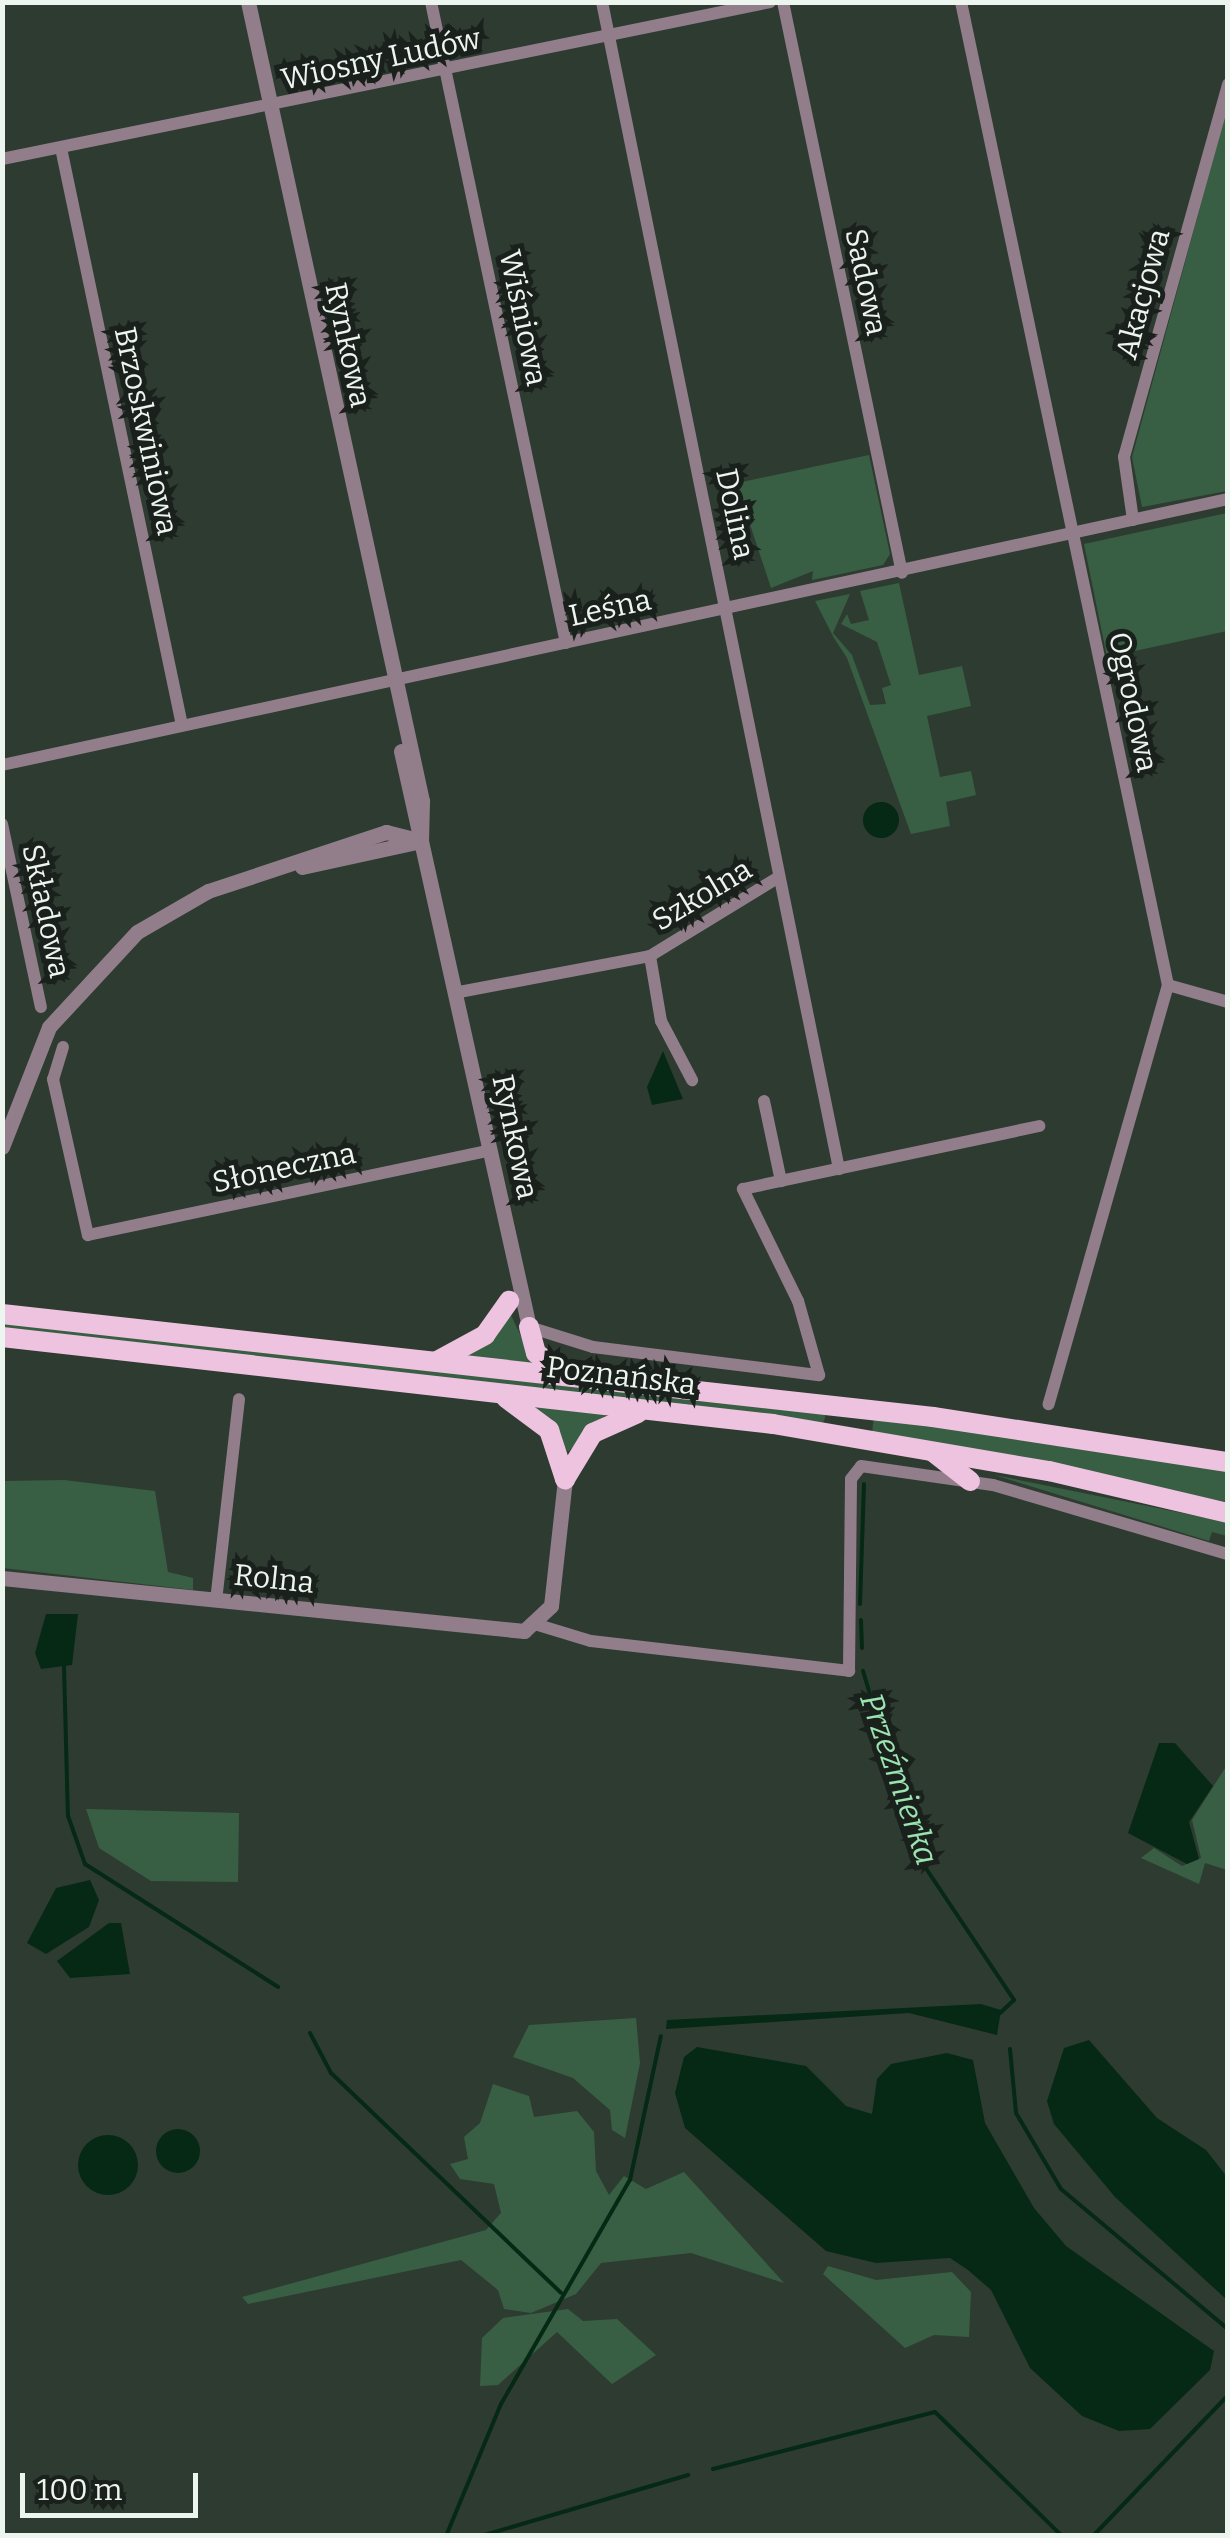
<!DOCTYPE html>
<html>
<head>
<meta charset="utf-8">
<style>
	body { margin:0 }
	#map { position:relative; width:1230px; height:2538px; overflow:hidden; background:#2e3b31; font-family:Bitter,serif }
	div>[style] { position:absolute }
	[style*='--x'] { left:calc(var(--x)*1px); top:calc(var(--y)*1px); width:calc(var(--w)*1px); rotate:calc(var(--a)*1deg) }
	.green>* { inset:0; background:#385f44 }
	.water>* { inset:0; background:#052914 }
	.round { border-radius:50% }
	.stream>* { height:4px; margin:-2px; padding:0 2px; transform-origin:2px; border-radius:2px; background:#052914 }
	.minor>* { height:12px; margin:-6px; padding:0 6px; transform-origin:6px; border-radius:6px; background:#927e8b }
	.tertiary>* { height:15px; margin:-7.5px; padding:0 7.5px; transform-origin:7.5px; border-radius:7.5px; background:#927e8b }
	.primary>* { height:20px; margin:-10px; padding:0 10px; transform-origin:10px; border-radius:10px; background:#eec3df }
	span { translate:-50% -50%; white-space:nowrap; text-align:center; line-height:1.15; -webkit-text-stroke:10px #1a201c; paint-order:stroke }
	.street-label { font-size:30px; color:#edf5ef }
	.water-label { font-size:32px; color:#9be3b1; font-style:italic }
	.frame { position:absolute; inset:0; border:5px solid #edf5ef; pointer-events:none }
	.scale { position:absolute; left:20px; top:2473px; width:178px; height:45px; box-sizing:border-box; border:5px solid #edf5ef; border-top:0; padding-left:12px; font-size:30px; line-height:35px; white-space:nowrap; color:#edf5ef; -webkit-text-stroke:8px #1a201c; paint-order:stroke }
</style>
</head>
<body>
<div id="map">
	<div class="green">
		<div style="clip-path:polygon(1227px 108px,1227px 491px,1142px 507px,1132px 457px)"></div>
		<div style="clip-path:polygon(869px 455px,890px 554px,883px 565px,812px 580px,813px 571px,771px 588px,738px 488px,714px 488px)"></div>
		<div style="clip-path:polygon(1227px 513px,1227px 631px,1107px 657px,1084px 544px)"></div>
		<div style="clip-path:polygon(899px 583px,919px 675px,962px 666px,971px 706px,927px 716px,940px 777px,971px 771px,976px 795px,946px 802px,950px 826px,911px 834px,847px 658px,834px 638px,815px 601px,850px 594px,833px 633px,852px 655px,870px 705px,886px 704px,882px 688px,891px 685px,877px 642px,841px 624px,847px 614px,851px 624px,869px 620px,860px 591px)"></div>
		<div style="clip-path:polygon(510px 1313px,534px 1364px,465px 1356px)"></div>
		<div style="clip-path:polygon(3px 1321px,825px 1413px,825px 1418px,822px 1425px,3px 1331px)"></div>
		<div style="clip-path:polygon(534px 1405px,608px 1413px,568px 1452px)"></div>
		<div style="clip-path:polygon(874px 1416px,1227px 1471px,1227px 1502px,872px 1433px)"></div>
		<div style="clip-path:polygon(994px 1475px,1227px 1522px,1227px 1536px,1212px 1532px,1209px 1541px)"></div>
		<div style="clip-path:polygon(64px 1480px,155px 1491px,168px 1572px,193px 1578px,193px 1590px,3px 1568px,3px 1481px)"></div>
		<div style="clip-path:polygon(1227px 1765px,1227px 1870px,1205px 1863px,1199px 1884px,1141px 1858px,1154px 1848px,1182px 1866px,1201px 1858px,1192px 1820px)"></div>
		<div style="clip-path:polygon(86px 1809px,239px 1813px,238px 1882px,151px 1881px,99px 1848px)"></div>
		<div style="clip-path:polygon(636px 2018px,640px 2063px,625px 2138px,612px 2130px,610px 2110px,573px 2078px,513px 2057px,529px 2025px)"></div>
		<div style="clip-path:polygon(493px 2084px,529px 2096px,534px 2117px,577px 2111px,594px 2132px,596px 2171px,609px 2195px,624px 2176px,646px 2189px,684px 2172px,784px 2283px,691px 2253px,601px 2263px,576px 2294px,531px 2313px,504px 2309px,498px 2290px,461px 2260px,248px 2304px,242px 2297px,486px 2230px,501px 2213px,494px 2184px,460px 2179px,450px 2164px,468px 2159px,464px 2137px,480px 2123px)"></div>
		<div style="clip-path:polygon(828px 2266px,876px 2280px,952px 2272px,971px 2292px,969px 2337px,934px 2335px,905px 2348px,823px 2274px)"></div>
		<div style="clip-path:polygon(568px 2309px,583px 2321px,617px 2319px,656px 2355px,612px 2384px,557px 2332px,498px 2385px,480px 2386px,482px 2338px,503px 2318px)"></div>
	</div>
	<div class="water">
		<div class="round" style="left:863px;top:802px;width:36px;height:36px"></div>
		<div style="clip-path:polygon(663px 1051px,683px 1099px,652px 1105px,647px 1087px)"></div>
		<div style="clip-path:polygon(46px 1614px,78px 1614px,72px 1665px,41px 1669px,35px 1653px)"></div>
		<div style="clip-path:polygon(1159px 1743px,1175px 1743px,1213px 1786px,1189px 1822px,1199px 1859px,1187px 1864px,1128px 1833px)"></div>
		<div style="clip-path:polygon(90px 1880px,99px 1900px,89px 1927px,46px 1954px,27px 1943px,56px 1888px)"></div>
		<div style="clip-path:polygon(109px 1923px,121px 1923px,130px 1974px,70px 1978px,57px 1961px)"></div>
		<div style="clip-path:polygon(981px 2004px,1001px 2010px,997px 2035px,909px 2013px,666px 2029px,667px 2020px)"></div>
		<div style="clip-path:polygon(1089px 2040px,1157px 2118px,1206px 2150px,1227px 2177px,1227px 2300px,1115px 2197px,1054px 2124px,1047px 2101px,1064px 2048px)"></div>
		<div style="clip-path:polygon(697px 2047px,806px 2066px,846px 2106px,872px 2114px,877px 2079px,891px 2064px,947px 2053px,973px 2060px,985px 2123px,1034px 2208px,1066px 2246px,1214px 2351px,1210px 2370px,1150px 2429px,1119px 2431px,1082px 2416px,1030px 2368px,991px 2290px,968px 2270px,950px 2258px,876px 2263px,826px 2251px,685px 2128px,675px 2093px,684px 2057px)"></div>
		<div class="round" style="left:156px;top:2129px;width:44px;height:44px"></div>
		<div class="round" style="left:78px;top:2135px;width:60px;height:60px"></div>
	</div>
	<div class="stream">
		<div style="--x:860;--y:1604;--w:120;--a:-88.1"></div>
		<div style="--x:861;--y:1620;--w:28;--a:88"></div>
		<div style="--x:64;--y:1666;--w:150;--a:88.5"></div>
		<div style="--x:68;--y:1816;--w:51;--a:70.5"></div>
		<div style="--x:85;--y:1864;--w:229;--a:32.5"></div>
		<div style="--x:863;--y:1671;--w:195;--a:73.3"></div>
		<div style="--x:919;--y:1858;--w:171;--a:56.2"></div>
		<div style="--x:1014;--y:2000;--w:19;--a:137"></div>
		<div style="--x:310;--y:2033;--w:45;--a:62.3"></div>
		<div style="--x:331;--y:2073;--w:318;--a:43.7"></div>
		<div style="--x:1010;--y:2049;--w:64;--a:84.6"></div>
		<div style="--x:1016;--y:2113;--w:88;--a:59.4"></div>
		<div style="--x:1061;--y:2189;--w:218;--a:40"></div>
		<div style="--x:713;--y:2469;--w:229;--a:-14.4"></div>
		<div style="--x:935;--y:2412;--w:177;--a:44.3"></div>
		<div style="--x:446;--y:2536;--w:143;--a:-67.4"></div>
		<div style="--x:501;--y:2404;--w:258;--a:-60.1"></div>
		<div style="--x:630;--y:2180;--w:147;--a:-77.9"></div>
		<div style="--x:481;--y:2536;--w:216;--a:-16.4"></div>
		<div style="--x:1093;--y:2536;--w:195;--a:-46.2"></div>
	</div>
	<div class="minor">
		<div style="--x:431;--y:2;--w:655;--a:78.11"></div>
		<div style="--x:602;--y:2;--w:1191;--a:78.52"></div>
		<div style="--x:783;--y:2;--w:583;--a:78.23"></div>
		<div style="--x:961;--y:2;--w:1005;--a:78.11"></div>
		<div style="--x:1168;--y:985;--w:436;--a:105.9"></div>
		<div style="--x:61;--y:148;--w:590;--a:78.16"></div>
		<div style="--x:2;--y:159;--w:784;--a:-11.55"></div>
		<div style="--x:1133;--y:520;--w:64;--a:-98.1"></div>
		<div style="--x:1124;--y:457;--w:387;--a:-74.4"></div>
		<div style="--x:2;--y:765;--w:1255;--a:-12.24"></div>
		<div style="--x:2;--y:824;--w:187;--a:78"></div>
		<div style="--x:650;--y:956;--w:151;--a:-31.5"></div>
		<div style="--x:650;--y:956;--w:66;--a:80.4"></div>
		<div style="--x:661;--y:1021;--w:67;--a:62.3"></div>
		<div style="--x:1168;--y:985;--w:62;--a:15.8"></div>
		<div style="--x:454;--y:993;--w:199;--a:-10.7"></div>
		<div style="--x:63;--y:1047;--w:34;--a:107"></div>
		<div style="--x:53;--y:1079;--w:160;--a:77.4"></div>
		<div style="--x:88;--y:1235;--w:412;--a:-11.9"></div>
		<div style="--x:764;--y:1101;--w:82;--a:78"></div>
		<div style="--x:529;--y:1327;--w:67;--a:17.4"></div>
		<div style="--x:593;--y:1347;--w:228;--a:7.1"></div>
		<div style="--x:819;--y:1375;--w:77;--a:-105.8"></div>
		<div style="--x:798;--y:1301;--w:125;--a:-116.2"></div>
		<div style="--x:743;--y:1189;--w:303;--a:-12"></div>
		<div style="--x:216;--y:1601;--w:203;--a:-83.5"></div>
		<div style="--x:538;--y:1625;--w:55;--a:16.8"></div>
		<div style="--x:591;--y:1641;--w:260;--a:6.6"></div>
		<div style="--x:849;--y:1671;--w:192;--a:-89.4"></div>
		<div style="--x:851;--y:1479;--w:16;--a:-52"></div>
		<div style="--x:861;--y:1466;--w:133;--a:8.2"></div>
		<div style="--x:993;--y:1485;--w:245;--a:16.4"></div>
	</div>
	<div class="tertiary">
		<div style="--x:248;--y:2;--w:818;--a:77.71"></div>
		<div style="--x:422;--y:801;--w:40;--a:91.4"></div>
		<div style="--x:401;--y:751;--w:590;--a:77.47"></div>
		<div style="--x:302;--y:867;--w:122;--a:-12.3"></div>
		<div style="--x:2;--y:1147;--w:129;--a:-68.6"></div>
		<div style="--x:49;--y:1027;--w:129;--a:-47.2"></div>
		<div style="--x:137;--y:932;--w:82;--a:-30"></div>
		<div style="--x:208;--y:891;--w:188;--a:-18.3"></div>
		<div style="--x:386;--y:832;--w:36;--a:14"></div>
		<div style="--x:2;--y:1578;--w:525;--a:5.8"></div>
		<div style="--x:524;--y:1631;--w:37;--a:-43"></div>
		<div style="--x:551;--y:1606;--w:128;--a:-83.7"></div>
	</div>
	<div class="primary">
		<div style="--x:2;--y:1314;--w:937;--a:6.31"></div>
		<div style="--x:933;--y:1417;--w:298;--a:8.7"></div>
		<div style="--x:529;--y:1327;--w:27;--a:75"></div>
		<div style="--x:536;--y:1353;--w:31;--a:37"></div>
		<div style="--x:2;--y:1337;--w:776;--a:6.44"></div>
		<div style="--x:773;--y:1424;--w:280;--a:9.7"></div>
		<div style="--x:1049;--y:1471;--w:184;--a:13.2"></div>
		<div style="--x:437;--y:1361;--w:55;--a:-28.4"></div>
		<div style="--x:485;--y:1335;--w:42;--a:-54.8"></div>
		<div style="--x:506;--y:1398;--w:54;--a:36.7"></div>
		<div style="--x:549;--y:1430;--w:52;--a:71.9"></div>
		<div style="--x:933;--y:1452;--w:47;--a:38.1"></div>
		<div style="--x:565;--y:1479;--w:54;--a:-58.7"></div>
		<div style="--x:593;--y:1433;--w:49;--a:-24"></div>
	</div>
	<div class="street-label">
		<span style="left:381px;top:59px;rotate:-12deg">Wiosny Ludów</span>
		<span style="left:866px;top:282px;rotate:78deg">Sadowa</span>
		<span style="left:1143px;top:294px;rotate:-75deg">Akacjowa</span>
		<span style="left:523px;top:318px;rotate:78deg">Wiśniowa</span>
		<span style="left:348px;top:345px;rotate:78deg">Rynkowa</span>
		<span style="left:146px;top:431px;rotate:78deg">Brzoskwiniowa</span>
		<span style="left:735px;top:514px;rotate:78deg">Dolina</span>
		<span style="left:610px;top:608px;rotate:-12deg">Leśna</span>
		<span style="left:1133px;top:702px;rotate:78deg">Ogrodowa</span>
		<span style="left:702px;top:895px;rotate:-31deg">Szkolna</span>
		<span style="left:46px;top:911px;rotate:78deg">Składowa</span>
		<span style="left:515px;top:1137px;rotate:78deg">Rynkowa</span>
		<span style="left:284px;top:1168px;rotate:-12deg">Słoneczna</span>
		<span style="left:621px;top:1376px;rotate:7deg">Poznańska</span>
		<span style="left:274px;top:1579px;rotate:6deg">Rolna</span>
	</div>
	<div class="water-label">
		<span style="left:899px;top:1779px;rotate:71deg">Przeźmierka</span>
	</div>
	<div class="frame"></div>
	<div class="scale">100 m</div>
</div>
</body>
</html>
